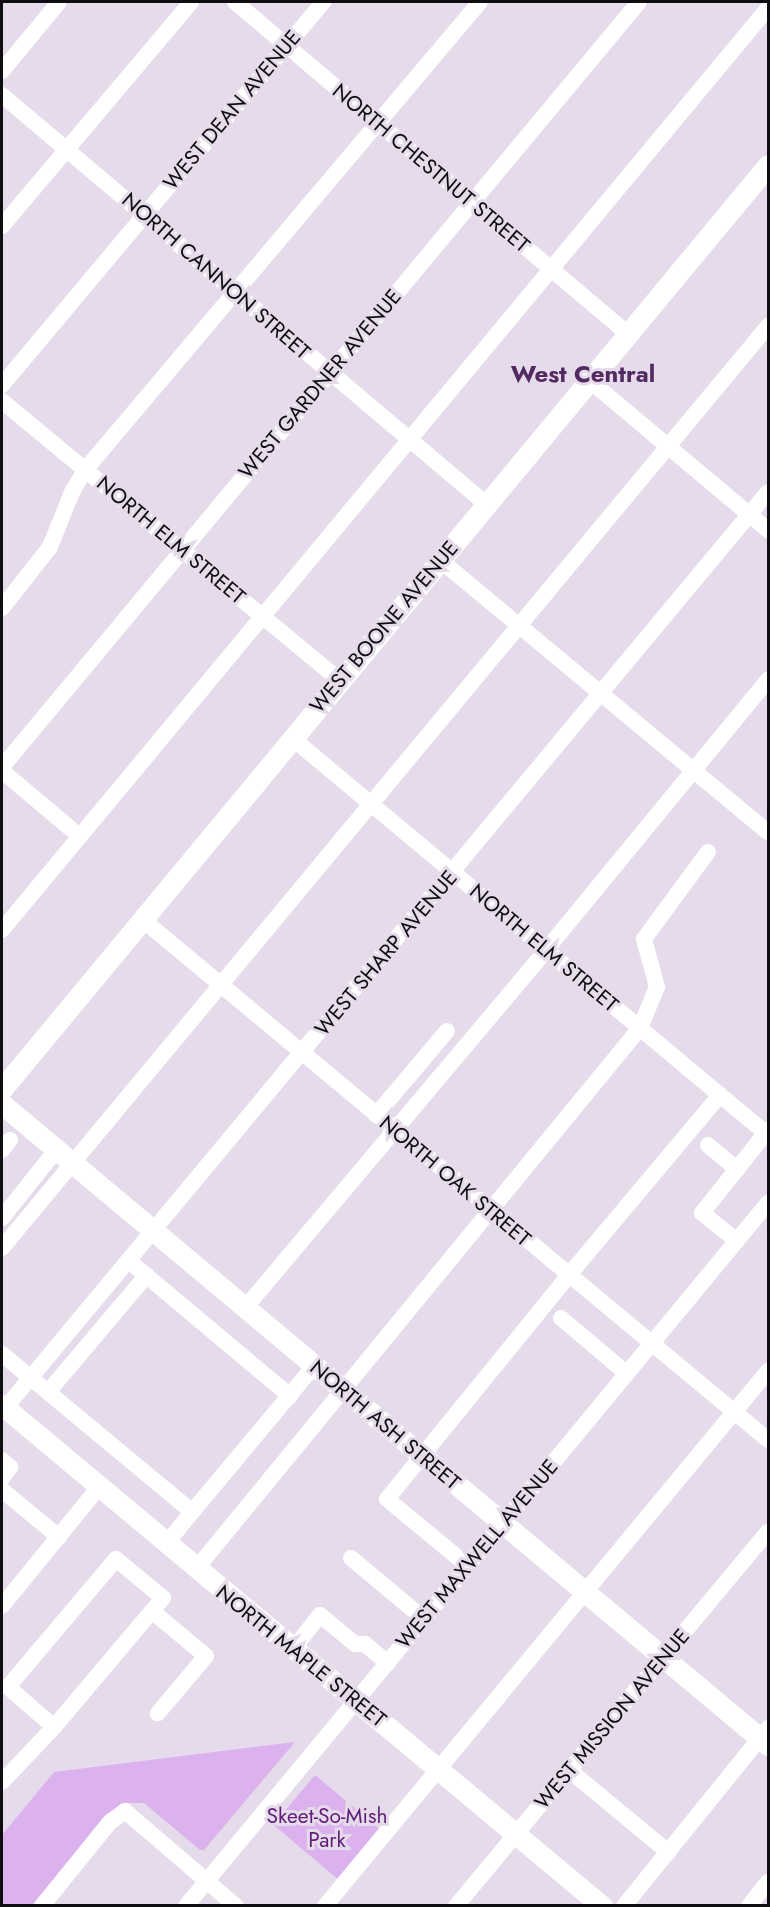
<!DOCTYPE html>
<html>
<head>
<meta charset="utf-8">
<style>
	body { margin:0 }
	#map { position:relative; width:770px; height:1907px; overflow:hidden; background:#e5dbea; font-family:Jost,sans-serif }
	div>[style] { position:absolute }
	[style*='--x'] { left:calc(var(--x)*1px); top:calc(var(--y)*1px); width:calc(var(--w)*1px); rotate:calc(var(--a)*1deg) }
	.green>* { inset:0; background:#dbb2ee; transform-origin:0 0 }
	.minor>* { height:16px; margin:-8px; padding:0 8px; transform-origin:8px; border-radius:8px; background:#fff }
	.major>* { height:21px; margin:-10.5px; padding:0 10.5px; transform-origin:10.5px; border-radius:10.5px; background:#fff }
	span { translate:-50% -50%; white-space:nowrap; text-align:center; line-height:1.15; -webkit-text-stroke:6px #e5dbea; paint-order:stroke }
	.street-label { font-size:21px; color:#100d12 }
	.park-label { font-size:21px; color:#601c78 }
	.quarter-label { font-size:24px; color:#512a61; font-weight:700 }
	.frame { position:absolute; inset:0; border:3px solid #100d12; pointer-events:none }
</style>
</head>
<body>
<div id="map">
	<div class="green">
		<div style="clip-path:polygon(295px 1742px,204px 1850px,200px 1850px,144px 1803px,127px 1803px,109px 1813px,32px 1905px,2px 1906px,2px 1835px,54px 1772px)"></div>
		<div style="left:315px;top:1775px;width:87px;height:65px;rotate:40deg"></div>
	</div>
	<div class="minor">
		<div style="--x:235;--y:2;--w:514;--a:40.19"></div>
		<div style="--x:2;--y:71;--w:89;--a:-50.4"></div>
		<div style="--x:2;--y:95;--w:634;--a:40.2"></div>
		<div style="--x:2;--y:226;--w:293;--a:-49.8"></div>
		<div style="--x:589;--y:380;--w:234;--a:40"></div>
		<div style="--x:2;--y:385;--w:500;--a:-50"></div>
		<div style="--x:2;--y:401;--w:438;--a:39.6"></div>
		<div style="--x:440;--y:560;--w:426;--a:39.7"></div>
		<div style="--x:2;--y:608;--w:78;--a:-51.8"></div>
		<div style="--x:50;--y:547;--w:59;--a:-68.2"></div>
		<div style="--x:72;--y:492;--w:26;--a:-59"></div>
		<div style="--x:85;--y:470;--w:612;--a:-49.84"></div>
		<div style="--x:292;--y:738;--w:620;--a:39.83"></div>
		<div style="--x:2;--y:767;--w:995;--a:-50.22"></div>
		<div style="--x:2;--y:771;--w:90;--a:40"></div>
		<div style="--x:143;--y:920;--w:813;--a:39.76"></div>
		<div style="--x:2;--y:930;--w:1199;--a:-50.28"></div>
		<div style="--x:376;--y:1115;--w:110;--a:-49.8"></div>
		<div style="--x:708;--y:1145;--w:38;--a:40"></div>
		<div style="--x:2;--y:1150;--w:13;--a:-51"></div>
		<div style="--x:2;--y:1218;--w:87;--a:-51.5"></div>
		<div style="--x:737;--y:1241;--w:45;--a:-141.3"></div>
		<div style="--x:702;--y:1213;--w:106;--a:-51.5"></div>
		<div style="--x:2;--y:1248;--w:1199;--a:-50.28"></div>
		<div style="--x:129;--y:1261;--w:210;--a:40"></div>
		<div style="--x:245;--y:1308;--w:468;--a:-49.9"></div>
		<div style="--x:546;--y:950;--w:350;--a:-50.6"></div>
		<div style="--x:561;--y:1318;--w:85;--a:40.2"></div>
		<div style="--x:2;--y:1354;--w:247;--a:39.7"></div>
		<div style="--x:192;--y:1512;--w:190;--a:-50.1"></div>
		<div style="--x:48;--y:1392;--w:153;--a:-49.8"></div>
		<div style="--x:2;--y:1412;--w:1197;--a:-50.22"></div>
		<div style="--x:2;--y:1460;--w:11;--a:41"></div>
		<div style="--x:10;--y:1467;--w:14;--a:126"></div>
		<div style="--x:2;--y:1490;--w:74;--a:39.5"></div>
		<div style="--x:166;--y:1544;--w:41;--a:-50.9"></div>
		<div style="--x:351;--y:1558;--w:95;--a:39.9"></div>
		<div style="--x:468;--y:1566;--w:105;--a:-140.4"></div>
		<div style="--x:387;--y:1499;--w:289;--a:-50.9"></div>
		<div style="--x:569;--y:1275;--w:235;--a:-50"></div>
		<div style="--x:196;--y:1569;--w:700;--a:-50.62"></div>
		<div style="--x:640;--y:1028;--w:44;--a:-67.5"></div>
		<div style="--x:657;--y:987;--w:50;--a:-105.2"></div>
		<div style="--x:644;--y:939;--w:108;--a:-53.7"></div>
		<div style="--x:2;--y:1606;--w:154;--a:-50.8"></div>
		<div style="--x:152;--y:1611;--w:70;--a:39.8"></div>
		<div style="--x:206;--y:1656;--w:75;--a:130.1"></div>
		<div style="--x:293;--y:1649;--w:43;--a:-51.5"></div>
		<div style="--x:320;--y:1615;--w:45;--a:39.6"></div>
		<div style="--x:355;--y:1644;--w:10;--a:0"></div>
		<div style="--x:365;--y:1644;--w:30;--a:40"></div>
		<div style="--x:569;--y:1770;--w:129;--a:39.6"></div>
		<div style="--x:2;--y:1782;--w:76;--a:-46.6"></div>
		<div style="--x:54;--y:1727;--w:169;--a:-49.8"></div>
		<div style="--x:163;--y:1598;--w:61;--a:-140.3"></div>
		<div style="--x:116;--y:1559;--w:167;--a:130.2"></div>
		<div style="--x:8;--y:1687;--w:61;--a:41"></div>
		<div style="--x:42;--y:1906;--w:108;--a:-51"></div>
		<div style="--x:110;--y:1822;--w:19;--a:-36"></div>
		<div style="--x:125;--y:1811;--w:146;--a:40.6"></div>
		<div style="--x:186;--y:1906;--w:913;--a:-50.38"></div>
		<div style="--x:325;--y:1906;--w:695;--a:-50.37"></div>
		<div style="--x:456;--y:1906;--w:487;--a:-50.2"></div>
		<div style="--x:624;--y:1906;--w:229;--a:-51"></div>
		<div style="--x:749;--y:1906;--w:31;--a:-52"></div>
	</div>
	<div class="major">
		<div style="--x:2;--y:1089;--w:1200;--a:-50.34"></div>
		<div style="--x:2;--y:1104;--w:999;--a:39.92"></div>
		<div style="--x:2;--y:1405;--w:782;--a:39.86"></div>
	</div>
	<div class="street-label">
		<span style="left:232px;top:110px;rotate:-50deg">WEST DEAN AVENUE</span>
		<span style="left:431px;top:168px;rotate:40deg">NORTH CHESTNUT STREET</span>
		<span style="left:216px;top:276px;rotate:41deg">NORTH CANNON STREET</span>
		<span style="left:320px;top:384px;rotate:-50deg">WEST GARDNER AVENUE</span>
		<span style="left:171px;top:540px;rotate:40deg">NORTH ELM STREET</span>
		<span style="left:384px;top:627px;rotate:-50deg">WEST BOONE AVENUE</span>
		<span style="left:544px;top:948px;rotate:40deg">NORTH ELM STREET</span>
		<span style="left:386px;top:953px;rotate:-50deg">WEST SHARP AVENUE</span>
		<span style="left:455px;top:1181px;rotate:40deg">NORTH OAK STREET</span>
		<span style="left:385px;top:1425px;rotate:40deg">NORTH ASH STREET</span>
		<span style="left:477px;top:1554px;rotate:-50deg">WEST MAXWELL AVENUE</span>
		<span style="left:301px;top:1656px;rotate:39deg">NORTH MAPLE STREET</span>
		<span style="left:612px;top:1719px;rotate:-50deg">WEST MISSION AVENUE</span>
	</div>
	<div class="park-label">
		<span style="left:327px;top:1828px">Skeet-So-Mish<br>Park</span>
	</div>
	<div class="quarter-label">
		<span style="left:583px;top:374px">West Central</span>
	</div>
	<div class="frame"></div>
</div>
</body>
</html>
